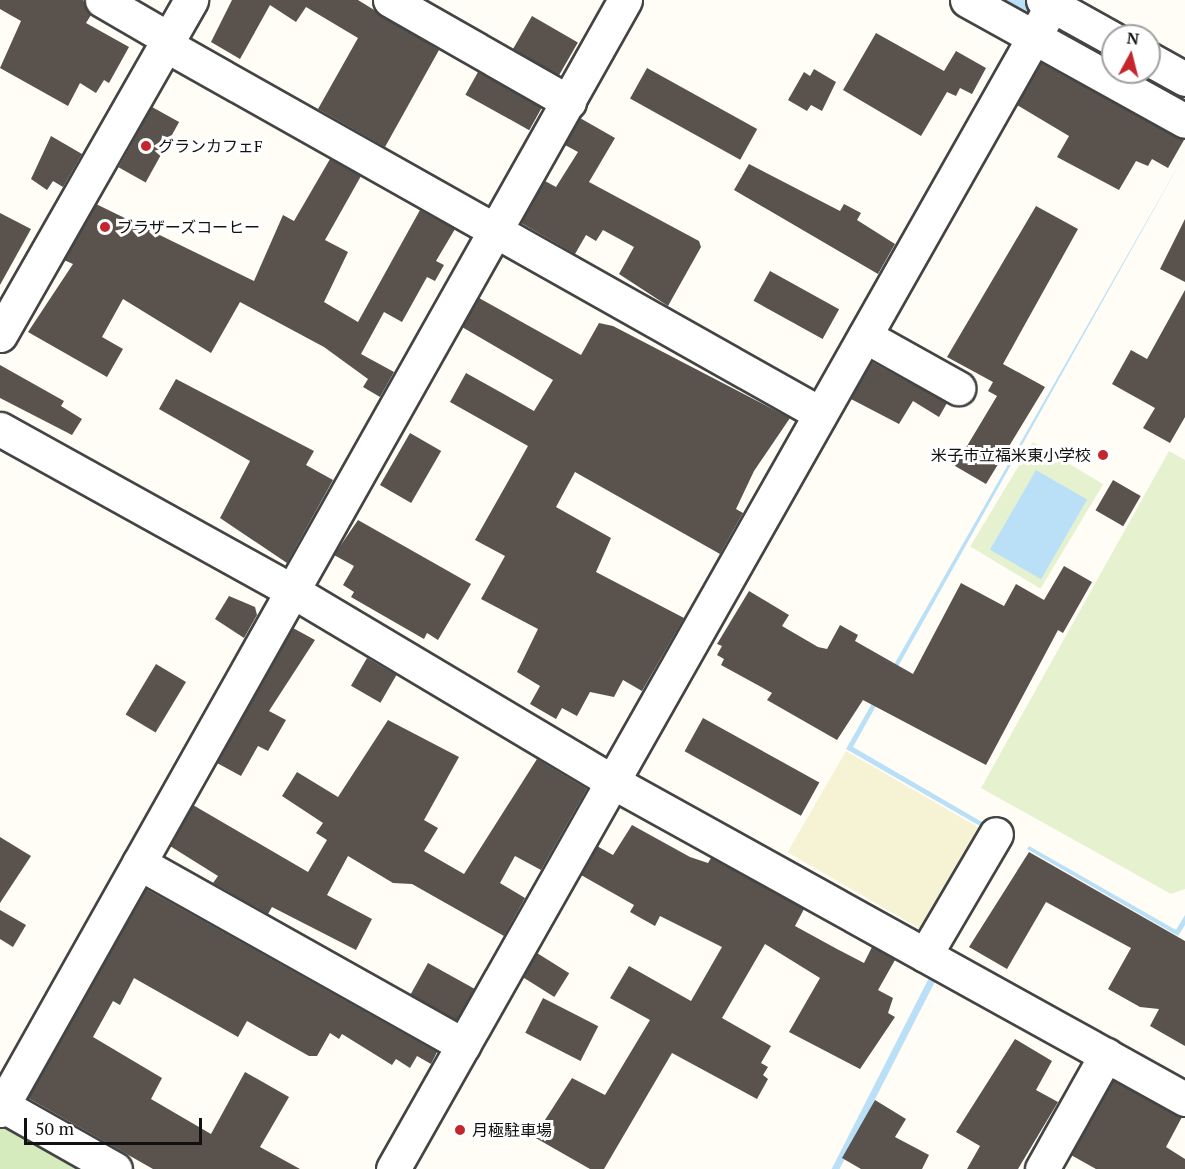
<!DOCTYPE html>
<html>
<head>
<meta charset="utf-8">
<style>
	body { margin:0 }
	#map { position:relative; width:1185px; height:1169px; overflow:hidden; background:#fffdf5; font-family:"PT Serif","Noto Sans JP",serif }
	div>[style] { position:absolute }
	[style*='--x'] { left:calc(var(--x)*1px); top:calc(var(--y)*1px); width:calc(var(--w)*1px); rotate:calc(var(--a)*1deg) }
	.farmland>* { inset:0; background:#f6f3d4; transform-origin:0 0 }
	.green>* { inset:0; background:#d5ebbd }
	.pitch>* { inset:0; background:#e6f2cf; transform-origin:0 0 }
	.water>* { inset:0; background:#b9e0f7; transform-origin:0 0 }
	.building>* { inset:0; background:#5a524d; transform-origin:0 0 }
	.roads { filter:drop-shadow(2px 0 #444) drop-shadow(-2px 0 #444) drop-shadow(0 2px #444) drop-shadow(0 -2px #444) }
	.minor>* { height:33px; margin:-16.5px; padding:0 16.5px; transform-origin:16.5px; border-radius:16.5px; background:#fff }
	.dots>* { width:16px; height:16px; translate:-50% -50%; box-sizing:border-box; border:3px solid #fff; border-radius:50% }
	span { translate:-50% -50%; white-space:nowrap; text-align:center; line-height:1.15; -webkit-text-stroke:6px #fff; paint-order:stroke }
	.poi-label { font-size:16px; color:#111 }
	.left { translate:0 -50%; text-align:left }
	.right { translate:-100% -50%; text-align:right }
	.north { position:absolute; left:1101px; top:24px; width:60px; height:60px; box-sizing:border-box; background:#fff; border:2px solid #a0a0a0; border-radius:50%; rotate:7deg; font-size:16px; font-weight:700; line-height:24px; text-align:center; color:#111 }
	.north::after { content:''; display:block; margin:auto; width:21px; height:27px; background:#c4262e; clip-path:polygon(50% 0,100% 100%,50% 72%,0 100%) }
	.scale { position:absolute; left:24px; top:1118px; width:178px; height:27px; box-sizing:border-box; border:3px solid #111; border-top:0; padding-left:8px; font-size:18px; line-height:21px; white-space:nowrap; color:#111; -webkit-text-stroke:4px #fff; paint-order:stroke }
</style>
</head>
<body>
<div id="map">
	<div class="farmland">
		<div style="left:846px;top:751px;width:160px;height:117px;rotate:30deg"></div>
	</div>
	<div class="green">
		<div style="clip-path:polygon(0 1123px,91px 1169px,0 1169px)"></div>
	</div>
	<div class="pitch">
		<div style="left:1033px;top:442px;width:82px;height:122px;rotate:31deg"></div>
		<div style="clip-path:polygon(1169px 451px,1185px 460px,1185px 889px,1171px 894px,981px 788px)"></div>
	</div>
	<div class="water">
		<div style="clip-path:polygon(987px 0,1031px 0,1113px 47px,1113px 71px)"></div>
		<div style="clip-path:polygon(1185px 154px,853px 747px,982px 822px,980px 826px,846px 749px)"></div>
		<div style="left:1036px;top:470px;width:59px;height:92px;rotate:30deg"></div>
		<div style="clip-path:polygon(1029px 846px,1176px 930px,1185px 915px,1185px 925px,1178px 936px,1027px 849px)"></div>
		<div style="left:932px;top:972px;width:7px;height:226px;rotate:27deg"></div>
	</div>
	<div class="building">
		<div style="clip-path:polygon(0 0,83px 0,91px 15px,86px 23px,129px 47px,109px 83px,104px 80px,96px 93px,80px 83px,68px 106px,0 68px,21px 21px,0 9px)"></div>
		<div style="clip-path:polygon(232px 0,358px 0,439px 50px,385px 147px,318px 109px,358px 38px,306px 7px,296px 22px,270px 5px,240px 59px,211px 42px)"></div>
		<div style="left:532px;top:16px;width:53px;height:38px;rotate:30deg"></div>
		<div style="clip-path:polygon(876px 33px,944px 71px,956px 51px,986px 68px,972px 94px,960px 88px,956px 96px,947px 92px,921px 136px,843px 90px)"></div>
		<div style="clip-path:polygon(1041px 63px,1184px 140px,1168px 168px,1152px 159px,1148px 166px,1136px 161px,1119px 190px,1057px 157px,1069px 136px,1017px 105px)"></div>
		<div style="left:647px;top:68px;width:126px;height:35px;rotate:29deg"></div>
		<div style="clip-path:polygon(814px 69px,836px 82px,822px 111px,811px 105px,807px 111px,788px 100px,804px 72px,810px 76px)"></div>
		<div style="left:478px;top:72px;width:73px;height:26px;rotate:29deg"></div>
		<div style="left:152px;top:107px;width:31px;height:69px;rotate:29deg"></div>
		<div style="clip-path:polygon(580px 118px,615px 138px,589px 182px,699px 241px,701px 247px,668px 306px,619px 274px,634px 247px,603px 230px,596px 241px,586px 235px,575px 254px,521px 223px,545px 181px,556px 187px,578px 152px,565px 145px)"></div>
		<div style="clip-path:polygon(51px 136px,82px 154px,63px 187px,53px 181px,47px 190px,31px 179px)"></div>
		<div style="clip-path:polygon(330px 159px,361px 176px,325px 240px,348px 252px,324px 302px,358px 322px,420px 210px,455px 229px,436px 261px,444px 265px,435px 281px,427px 277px,402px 322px,384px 312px,361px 354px,394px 372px,380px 397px,363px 387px,368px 379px,324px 347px,240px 302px,211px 353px,123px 299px,102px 337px,123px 349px,107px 377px,28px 332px,73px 264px,64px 260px,96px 204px,254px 281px,283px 215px,294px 221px)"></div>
		<div style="clip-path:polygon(749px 164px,840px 211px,844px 204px,861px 213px,857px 220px,895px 244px,878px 274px,734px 190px)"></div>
		<div style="clip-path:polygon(1036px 206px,1078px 229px,1003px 364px,1045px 387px,986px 484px,955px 466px,997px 396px,988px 391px,993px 382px,947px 357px)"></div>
		<div style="clip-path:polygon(0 213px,31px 229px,0 285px)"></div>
		<div style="clip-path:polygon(1185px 219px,1185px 282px,1160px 269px)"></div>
		<div style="left:770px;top:271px;width:79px;height:34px;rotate:29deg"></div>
		<div style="clip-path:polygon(1185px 290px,1185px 417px,1170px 443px,1143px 428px,1155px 408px,1112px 384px,1131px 350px,1147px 359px)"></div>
		<div style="clip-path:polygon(479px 298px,581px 355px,599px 323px,613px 326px,790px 418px,754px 471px,736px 509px,743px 513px,720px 554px,575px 472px,556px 507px,611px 538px,596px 572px,684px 618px,642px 691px,623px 680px,614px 697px,590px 692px,577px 716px,562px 708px,556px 719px,530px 704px,540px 686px,517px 672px,538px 629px,481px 599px,505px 556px,475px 540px,528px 446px,450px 402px,466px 373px,534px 411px,553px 380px,462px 327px)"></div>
		<div style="clip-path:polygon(872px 362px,947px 403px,939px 417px,913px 401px,899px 424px,851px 399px)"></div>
		<div style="clip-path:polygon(0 365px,64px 401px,61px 406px,82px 419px,72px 435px,0 398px)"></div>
		<div style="clip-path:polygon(176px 379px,314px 451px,306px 465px,333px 480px,287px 563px,220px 518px,250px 461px,159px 409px)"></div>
		<div style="left:410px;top:433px;width:36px;height:60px;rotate:30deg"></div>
		<div style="left:1113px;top:480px;width:32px;height:35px;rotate:30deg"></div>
		<div style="clip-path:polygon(358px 520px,471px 584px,438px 640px,427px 633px,424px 639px,377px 612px,351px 597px,354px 592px,343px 585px,354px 566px,334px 555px)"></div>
		<div style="clip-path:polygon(1064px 566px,1092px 582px,1063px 633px,1058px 630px,986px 765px,863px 700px,837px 740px,767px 700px,772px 693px,721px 665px,724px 659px,717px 655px,722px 646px,717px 644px,749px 591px,789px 615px,782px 626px,818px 647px,827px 649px,840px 625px,858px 635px,855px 641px,913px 674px,961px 583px,1004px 606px,1016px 584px,1044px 600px)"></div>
		<div style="clip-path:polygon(229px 596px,255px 607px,257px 615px,244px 638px,215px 619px)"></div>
		<div style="clip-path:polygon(293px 628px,315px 640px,269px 711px,286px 720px,268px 751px,258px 746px,241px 776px,217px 763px)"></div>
		<div style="left:367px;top:658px;width:34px;height:32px;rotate:30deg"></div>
		<div style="left:156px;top:664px;width:35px;height:59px;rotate:31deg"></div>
		<div style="left:703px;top:718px;width:133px;height:38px;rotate:29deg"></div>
		<div style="clip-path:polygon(388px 720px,459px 757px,424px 820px,438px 828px,424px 851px,464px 874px,537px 759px,587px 789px,541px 870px,515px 856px,500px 883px,525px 898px,504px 936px,412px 884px,393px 883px,348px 856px,327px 895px,372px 919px,356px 950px,272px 907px,268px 914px,213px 883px,218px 876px,170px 846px,193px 805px,308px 872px,327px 840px,316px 833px,323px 823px,282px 796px,297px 772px,338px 797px)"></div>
		<div style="clip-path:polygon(632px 825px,690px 857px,708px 863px,711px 858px,804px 909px,795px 926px,837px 949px,864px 963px,872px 947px,895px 960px,878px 990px,893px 998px,888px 1013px,895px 1017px,860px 1069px,789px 1032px,820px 978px,765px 944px,722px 1018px,771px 1046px,761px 1063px,768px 1067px,763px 1075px,768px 1079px,757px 1099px,672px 1053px,604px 1169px,590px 1169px,534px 1137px,572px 1078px,605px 1095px,650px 1020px,610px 998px,629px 966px,691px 1001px,722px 947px,660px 916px,655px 926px,630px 912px,634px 905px,581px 875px,597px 846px,613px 855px)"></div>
		<div style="clip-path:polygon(0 837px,31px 856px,0 903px)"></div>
		<div style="clip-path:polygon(1029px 852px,1185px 941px,1185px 1046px,1150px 1026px,1159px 1009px,1140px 1007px,1108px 989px,1131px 948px,1046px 902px,1007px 969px,969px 947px)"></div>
		<div style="clip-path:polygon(146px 889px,437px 1052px,431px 1064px,417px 1056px,410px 1068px,396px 1059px,392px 1065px,342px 1034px,339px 1039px,330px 1033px,317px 1056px,309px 1056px,247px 1021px,238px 1037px,134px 978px,120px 1005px,113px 1001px,93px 1037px,162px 1078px,151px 1099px,211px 1134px,245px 1072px,289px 1097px,260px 1147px,300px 1169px,153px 1169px,28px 1098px)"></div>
		<div style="clip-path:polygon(0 910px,26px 925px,13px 947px,0 939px)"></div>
		<div style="left:537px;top:953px;width:38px;height:28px;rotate:32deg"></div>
		<div style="left:428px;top:963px;width:53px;height:36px;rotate:29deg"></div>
		<div style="left:543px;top:998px;width:62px;height:39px;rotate:27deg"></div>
		<div style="clip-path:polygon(1015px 1039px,1052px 1061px,1036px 1090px,1058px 1102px,1018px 1169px,967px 1169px,980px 1146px,956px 1132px)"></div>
		<div style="clip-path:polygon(1113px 1081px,1182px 1117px,1166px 1147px,1185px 1159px,1185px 1169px,1096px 1169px,1071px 1155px)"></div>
		<div style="clip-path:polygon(875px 1100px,906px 1119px,895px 1137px,929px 1155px,922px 1169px,861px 1169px,842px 1158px)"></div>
	</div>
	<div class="roads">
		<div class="minor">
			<div style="--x:102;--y:0;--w:78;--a:30.2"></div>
			<div style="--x:390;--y:0;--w:206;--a:29.7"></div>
			<div style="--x:967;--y:0;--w:249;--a:29"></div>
			<div style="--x:1043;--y:0;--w:80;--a:29.1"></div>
			<div style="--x:166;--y:45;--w:750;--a:29.4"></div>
			<div style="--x:1149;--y:59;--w:41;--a:29.1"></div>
			<div style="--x:0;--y:335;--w:386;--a:-60.3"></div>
			<div style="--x:865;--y:336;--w:107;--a:29.2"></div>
			<div style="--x:0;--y:429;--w:333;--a:29"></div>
			<div style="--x:291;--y:590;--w:375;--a:30.8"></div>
			<div style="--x:613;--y:782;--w:654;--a:29"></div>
			<div style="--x:139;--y:863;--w:372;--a:29.3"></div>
			<div style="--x:925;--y:955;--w:140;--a:-59.6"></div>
			<div style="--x:0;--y:1104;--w:132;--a:29.5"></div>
			<div style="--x:0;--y:1110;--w:1274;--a:-60.62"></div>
			<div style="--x:393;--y:1169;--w:1343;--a:-60.48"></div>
			<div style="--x:1042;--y:1169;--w:131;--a:-60.7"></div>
		</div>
	</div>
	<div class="dots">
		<div style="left:146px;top:146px;background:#c4262e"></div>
		<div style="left:105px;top:227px;background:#c4262e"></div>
		<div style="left:1103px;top:455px;background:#c4262e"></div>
		<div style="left:460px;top:1130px;background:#c4262e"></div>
	</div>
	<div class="poi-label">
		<span class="left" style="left:158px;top:146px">グランカフェF</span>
		<span class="left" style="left:117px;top:227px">ブラザーズコーヒー</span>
		<span class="right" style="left:1091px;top:455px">米子市立福米東小学校</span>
		<span class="left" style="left:472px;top:1130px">月極駐車場</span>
	</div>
	<div class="north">N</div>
	<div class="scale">50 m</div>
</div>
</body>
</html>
